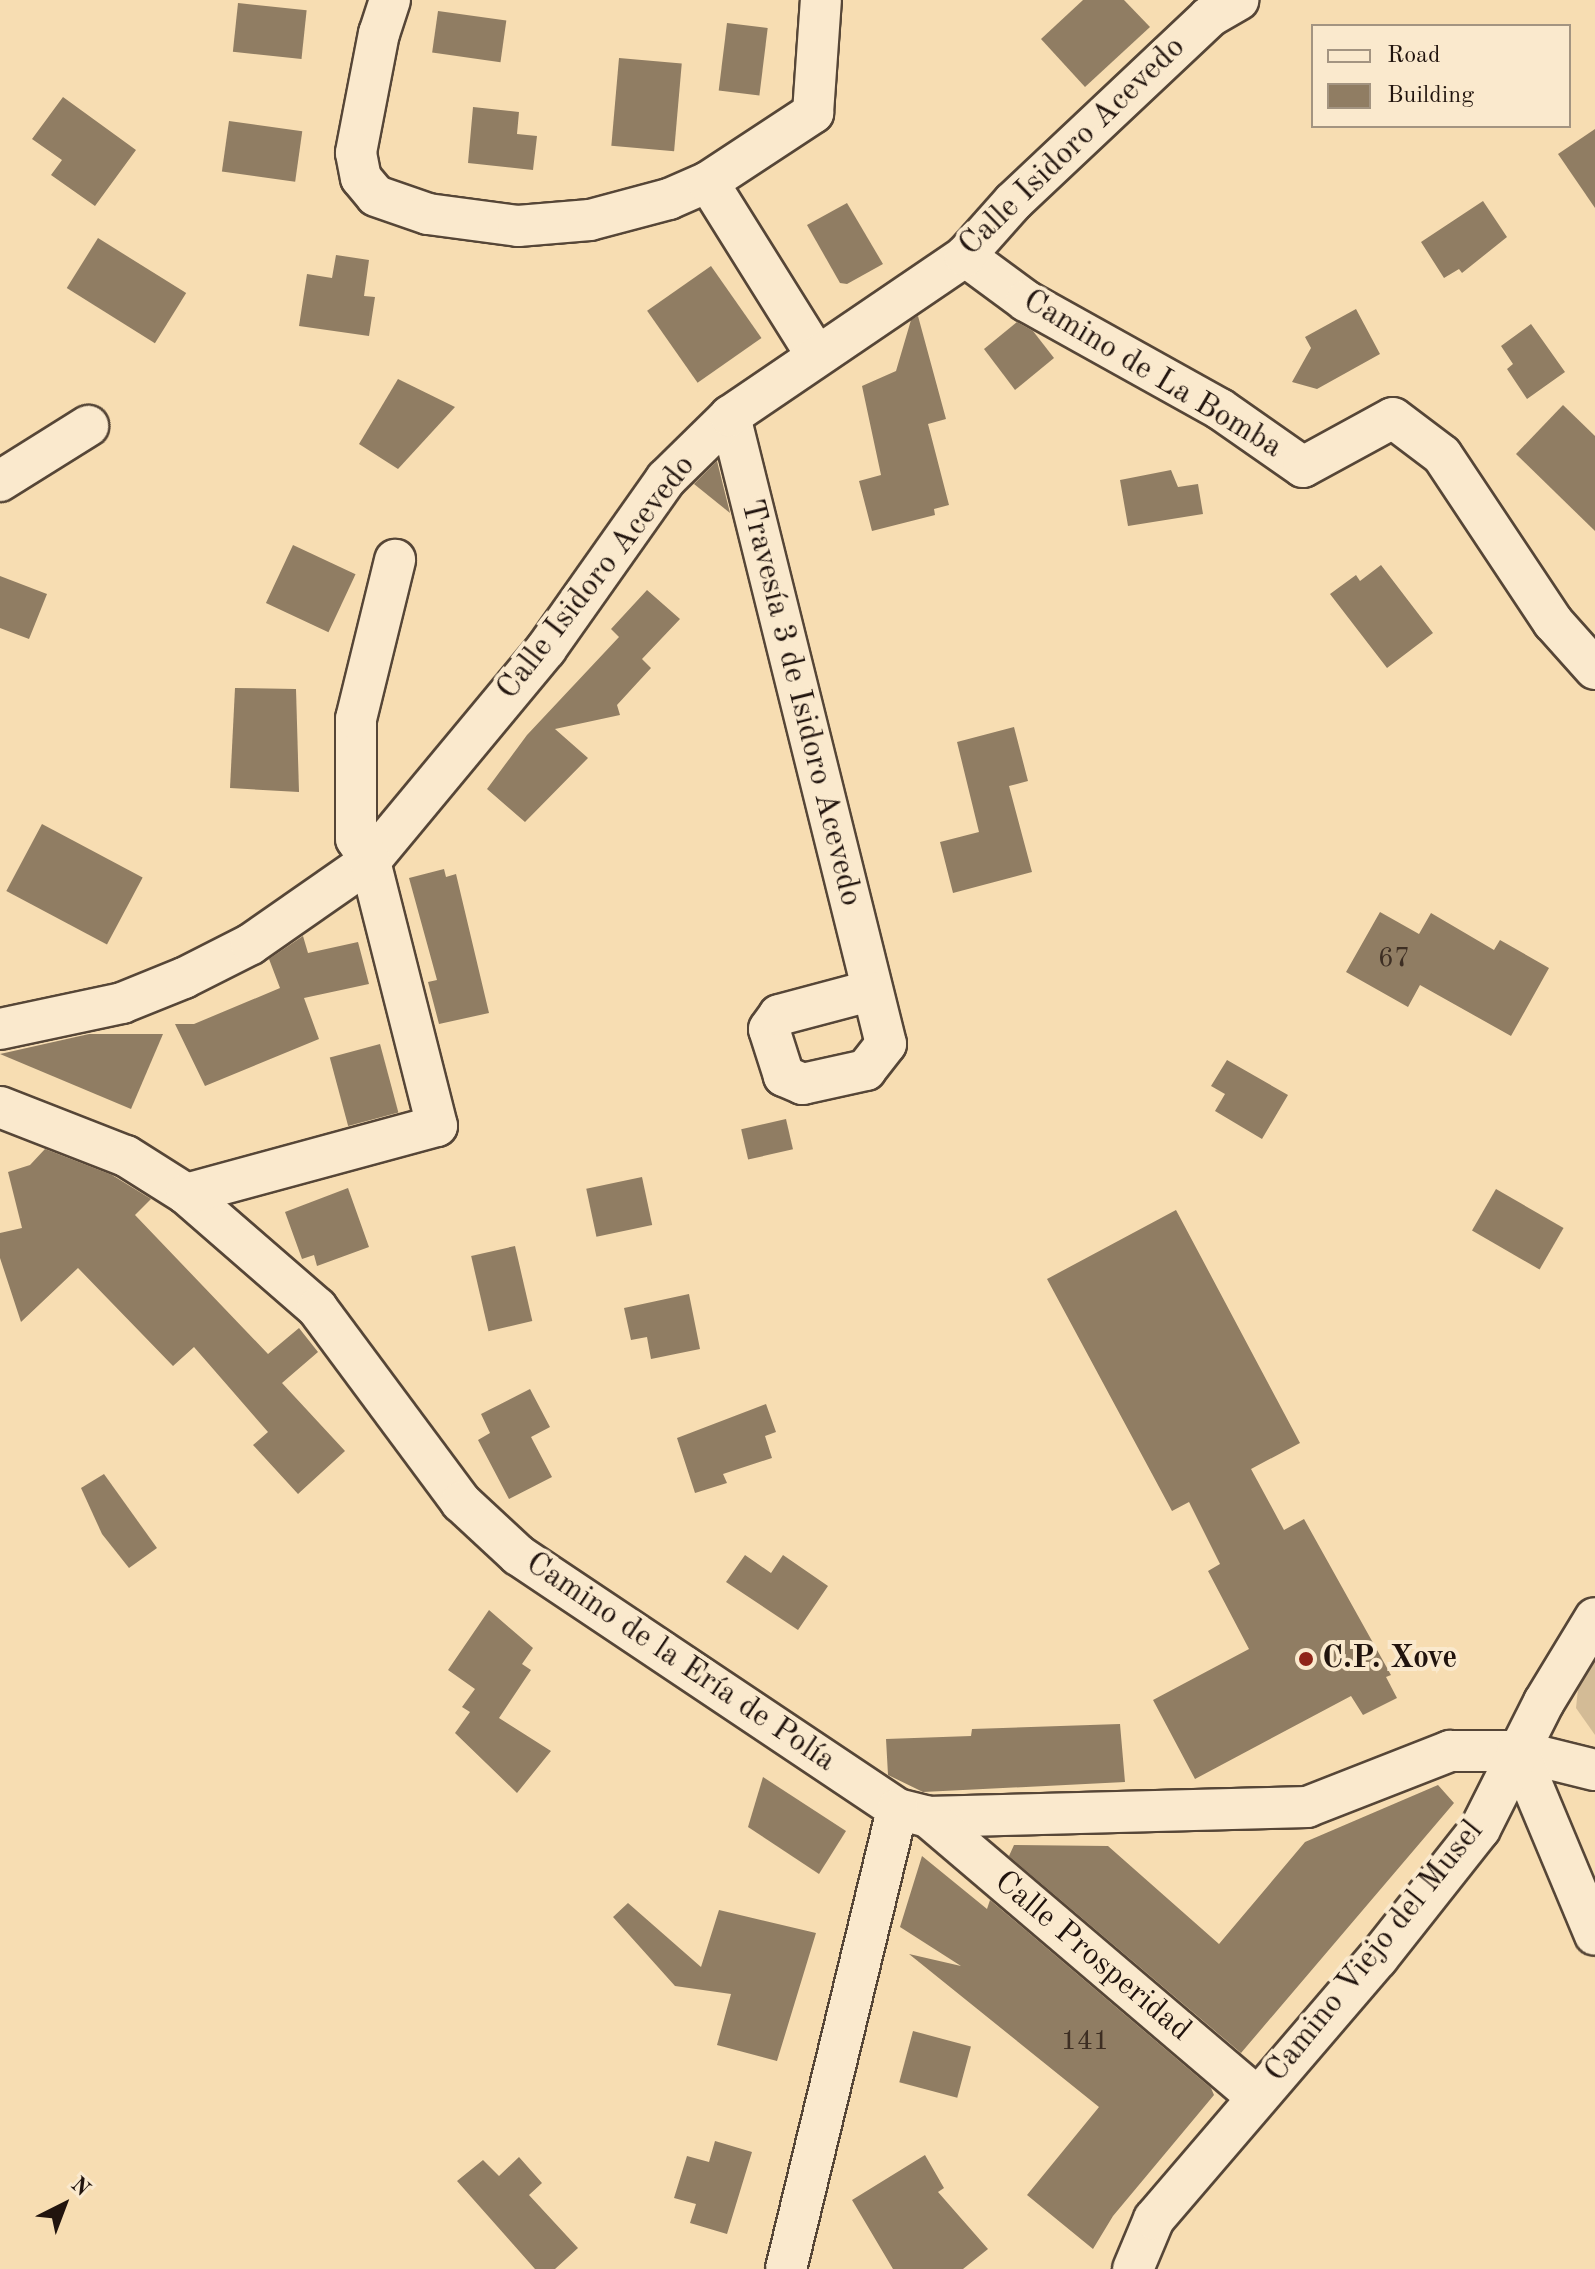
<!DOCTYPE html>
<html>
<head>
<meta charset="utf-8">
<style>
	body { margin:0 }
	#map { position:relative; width:1595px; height:2269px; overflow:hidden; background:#f7ddb2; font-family:"Old Standard TT",serif }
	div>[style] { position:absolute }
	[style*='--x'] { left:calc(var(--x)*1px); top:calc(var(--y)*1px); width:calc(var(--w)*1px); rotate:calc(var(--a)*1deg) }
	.green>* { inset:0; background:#d3bb96 }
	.building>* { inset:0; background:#907d63; transform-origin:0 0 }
	.roads { filter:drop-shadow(2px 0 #564637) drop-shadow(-2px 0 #564637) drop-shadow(0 2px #564637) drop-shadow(0 -2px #564637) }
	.minor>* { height:40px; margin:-20px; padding:0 20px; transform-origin:20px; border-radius:20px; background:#fae9cd }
	.dots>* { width:22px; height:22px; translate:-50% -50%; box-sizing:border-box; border:4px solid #fae9cd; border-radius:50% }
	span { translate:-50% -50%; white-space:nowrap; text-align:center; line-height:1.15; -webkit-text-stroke:8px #fae9cd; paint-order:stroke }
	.number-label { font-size:28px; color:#3d2e23 }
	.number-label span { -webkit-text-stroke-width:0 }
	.street-label { font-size:32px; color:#21140e }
	.poi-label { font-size:32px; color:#21140e; font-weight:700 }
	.left { translate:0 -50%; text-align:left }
	.legend { position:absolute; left:1311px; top:24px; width:260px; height:104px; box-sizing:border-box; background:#fae9cd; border:2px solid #a39481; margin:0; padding:10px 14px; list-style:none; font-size:24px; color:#21140e }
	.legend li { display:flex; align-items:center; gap:16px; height:40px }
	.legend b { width:40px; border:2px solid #a39481 }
	.north { position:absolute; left:24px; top:2165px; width:80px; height:80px; -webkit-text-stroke:6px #fae9cd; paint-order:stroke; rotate:42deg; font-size:22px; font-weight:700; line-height:32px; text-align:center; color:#21140e }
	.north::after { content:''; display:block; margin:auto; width:28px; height:36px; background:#21140e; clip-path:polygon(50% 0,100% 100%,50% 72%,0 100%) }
</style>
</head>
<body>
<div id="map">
	<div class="green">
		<div style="clip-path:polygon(1595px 1661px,1595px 1735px,1576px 1708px,1578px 1689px)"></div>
	</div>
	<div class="building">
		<div style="clip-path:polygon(1083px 0,1124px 0,1150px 27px,1085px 87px,1041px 39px)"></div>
		<div style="left:238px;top:3px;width:69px;height:49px;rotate:6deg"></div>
		<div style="left:438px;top:11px;width:69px;height:42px;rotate:8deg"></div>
		<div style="left:727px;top:23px;width:41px;height:68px;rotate:7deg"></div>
		<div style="left:619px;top:58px;width:63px;height:88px;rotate:5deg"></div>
		<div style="clip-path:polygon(63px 97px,136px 150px,95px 206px,51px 175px,62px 160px,32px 139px)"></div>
		<div style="clip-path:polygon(473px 107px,519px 112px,517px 134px,537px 136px,533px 170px,468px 163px)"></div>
		<div style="left:229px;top:121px;width:74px;height:51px;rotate:8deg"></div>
		<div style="clip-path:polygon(1595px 129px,1595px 208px,1558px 154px)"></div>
		<div style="clip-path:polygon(1483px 201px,1507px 237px,1462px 273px,1459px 269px,1444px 278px,1421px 242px)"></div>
		<div style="clip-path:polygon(847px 203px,883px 264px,847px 284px,840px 283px,807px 225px)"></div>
		<div style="left:98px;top:238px;width:104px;height:59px;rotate:32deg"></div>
		<div style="clip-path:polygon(336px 255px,369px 260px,364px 296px,375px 297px,369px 336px,299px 326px,307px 274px,332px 278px)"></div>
		<div style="left:711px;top:266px;width:88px;height:78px;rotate:55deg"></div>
		<div style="clip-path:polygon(1356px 309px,1380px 354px,1317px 389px,1292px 382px,1311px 348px,1305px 337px)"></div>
		<div style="clip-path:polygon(918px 316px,946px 419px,928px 424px,949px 505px,934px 509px,935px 515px,872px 531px,859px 481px,881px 475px,862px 386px,896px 371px,911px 320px)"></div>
		<div style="clip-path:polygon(1017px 322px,1033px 331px,1054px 358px,1015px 390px,984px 349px)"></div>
		<div style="clip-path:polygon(1531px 324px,1565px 372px,1527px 399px,1507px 369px,1513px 364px,1501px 346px)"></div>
		<div style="clip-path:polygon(398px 379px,455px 407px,398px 469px,359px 444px)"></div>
		<div style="clip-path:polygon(1563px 405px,1595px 436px,1595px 531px,1516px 454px)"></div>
		<div style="clip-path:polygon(717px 461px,730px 513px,694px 484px)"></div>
		<div style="clip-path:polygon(1171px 470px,1178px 487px,1198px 484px,1203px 514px,1128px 526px,1120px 480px)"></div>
		<div style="left:293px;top:545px;width:69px;height:64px;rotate:25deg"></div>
		<div style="clip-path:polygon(1381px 565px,1433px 633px,1387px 668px,1330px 594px,1356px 575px,1360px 581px)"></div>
		<div style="clip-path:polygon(0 576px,47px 594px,29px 639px,0 628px)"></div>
		<div style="clip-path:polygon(647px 590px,680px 619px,642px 659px,651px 668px,617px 705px,620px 715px,555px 729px,588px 758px,525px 822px,487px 789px,527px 735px,619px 637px,611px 629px)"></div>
		<div style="clip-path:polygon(235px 688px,296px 689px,299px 792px,230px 788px)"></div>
		<div style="clip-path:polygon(1014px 727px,1028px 781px,1009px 786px,1032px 872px,953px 893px,940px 842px,979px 832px,957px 742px)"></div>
		<div style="left:42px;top:824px;width:114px;height:76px;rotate:28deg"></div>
		<div style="clip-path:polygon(444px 869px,446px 877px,456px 874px,489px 1013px,439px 1024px,428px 982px,437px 980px,409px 878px)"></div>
		<div style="clip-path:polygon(1380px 912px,1419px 934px,1431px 913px,1494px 950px,1500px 940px,1549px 968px,1511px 1036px,1420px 985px,1408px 1007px,1346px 972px)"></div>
		<div style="clip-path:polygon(303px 936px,308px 953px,358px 942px,369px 984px,304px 998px,319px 1039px,205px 1086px,175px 1024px,194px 1024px,280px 988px,269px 959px)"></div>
		<div style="clip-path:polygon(89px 1034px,163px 1034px,131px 1109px,0 1054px)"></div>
		<div style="left:380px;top:1044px;width:71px;height:52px;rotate:75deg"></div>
		<div style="clip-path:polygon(1227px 1060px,1288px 1095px,1262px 1139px,1215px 1111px,1225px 1094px,1211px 1086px)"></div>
		<div style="left:786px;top:1119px;width:31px;height:46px;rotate:77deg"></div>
		<div style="clip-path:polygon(45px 1149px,112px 1175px,151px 1199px,135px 1215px,268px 1354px,299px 1328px,318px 1352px,282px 1383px,345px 1451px,298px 1494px,253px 1445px,268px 1432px,194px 1347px,173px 1366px,78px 1268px,21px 1322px,0 1258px,0 1233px,22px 1228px,8px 1172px,30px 1165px)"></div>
		<div style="left:642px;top:1177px;width:49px;height:57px;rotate:78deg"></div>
		<div style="clip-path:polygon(348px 1188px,369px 1247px,317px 1266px,314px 1255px,302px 1259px,285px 1212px)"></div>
		<div style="left:1496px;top:1189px;width:78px;height:48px;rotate:30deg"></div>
		<div style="clip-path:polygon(1176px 1210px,1300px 1443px,1251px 1469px,1284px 1530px,1304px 1519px,1391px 1675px,1386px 1677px,1397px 1698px,1363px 1715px,1351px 1696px,1195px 1779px,1153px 1700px,1249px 1649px,1208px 1571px,1220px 1564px,1189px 1502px,1172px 1511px,1047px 1279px)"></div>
		<div style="left:515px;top:1246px;width:77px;height:45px;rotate:77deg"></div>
		<div style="clip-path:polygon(689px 1294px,700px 1349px,651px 1359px,647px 1337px,631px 1340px,624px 1308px)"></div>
		<div style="clip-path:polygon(530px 1389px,550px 1427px,531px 1437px,552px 1477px,509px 1499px,478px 1440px,490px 1433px,481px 1414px)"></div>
		<div style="clip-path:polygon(766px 1404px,776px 1432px,765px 1436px,772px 1458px,723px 1474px,727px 1483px,695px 1493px,677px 1438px)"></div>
		<div style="clip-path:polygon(104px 1474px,157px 1548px,129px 1568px,102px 1534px,81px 1488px)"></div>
		<div style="clip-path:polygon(745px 1555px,771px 1573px,783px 1555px,828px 1586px,798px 1630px,726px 1582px)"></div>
		<div style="clip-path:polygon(489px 1610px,533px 1648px,522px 1664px,531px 1670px,499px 1718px,551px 1751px,517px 1793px,455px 1733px,470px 1712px,462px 1707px,475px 1689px,448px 1670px)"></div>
		<div style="clip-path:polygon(1120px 1724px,1125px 1782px,923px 1792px,888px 1775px,886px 1739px,971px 1736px,972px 1729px)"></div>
		<div style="clip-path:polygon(763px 1777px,846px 1831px,819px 1874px,748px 1827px)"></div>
		<div style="clip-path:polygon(1438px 1785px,1454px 1803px,1241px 2053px,1009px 1856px,1014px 1845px,1108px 1846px,1219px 1944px,1305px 1842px)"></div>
		<div style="clip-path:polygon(922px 1856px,987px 1909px,990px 1900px,1211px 2088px,1214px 2095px,1113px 2216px,1093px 2249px,1027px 2195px,1099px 2107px,909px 1954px,961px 1966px,900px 1927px)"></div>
		<div style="clip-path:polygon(628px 1903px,701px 1967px,719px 1910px,816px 1933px,777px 2061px,717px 2045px,731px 1994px,675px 1986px,613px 1917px)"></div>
		<div style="left:913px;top:2031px;width:60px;height:53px;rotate:15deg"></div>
		<div style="clip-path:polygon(715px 2141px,752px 2152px,727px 2234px,690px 2223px,696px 2204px,674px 2198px,687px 2156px,709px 2162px)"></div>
		<div style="clip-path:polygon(925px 2155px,944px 2188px,938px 2192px,988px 2249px,963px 2269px,893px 2269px,852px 2200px)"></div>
		<div style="clip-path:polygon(519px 2157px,542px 2183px,529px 2195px,578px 2248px,555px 2269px,535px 2269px,457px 2181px,483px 2160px,499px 2176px)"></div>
	</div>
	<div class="roads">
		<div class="minor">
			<div style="--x:390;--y:0;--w:35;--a:108"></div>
			<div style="--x:379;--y:33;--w:122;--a:100.9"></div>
			<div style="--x:356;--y:153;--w:25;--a:79"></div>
			<div style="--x:361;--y:178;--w:23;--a:50"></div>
			<div style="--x:376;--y:196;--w:55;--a:19.1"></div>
			<div style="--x:428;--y:214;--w:91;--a:7.6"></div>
			<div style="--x:518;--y:226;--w:72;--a:-4.8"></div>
			<div style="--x:590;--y:220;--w:82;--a:-14.9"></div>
			<div style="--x:669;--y:199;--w:43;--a:-23.6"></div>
			<div style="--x:708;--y:182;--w:204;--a:58"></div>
			<div style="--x:708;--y:182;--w:126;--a:-33.3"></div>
			<div style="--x:813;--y:113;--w:113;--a:-86"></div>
			<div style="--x:965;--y:256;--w:76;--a:36.4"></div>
			<div style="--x:1026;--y:301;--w:222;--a:29.1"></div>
			<div style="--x:1220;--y:409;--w:101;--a:34.9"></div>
			<div style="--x:1303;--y:467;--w:102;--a:-28.6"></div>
			<div style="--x:1393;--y:418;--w:61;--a:37.1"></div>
			<div style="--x:1442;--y:455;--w:201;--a:56.4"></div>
			<div style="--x:1553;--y:622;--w:63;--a:48.2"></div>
			<div style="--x:730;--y:416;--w:647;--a:76.05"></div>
			<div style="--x:886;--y:1044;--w:33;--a:128"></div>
			<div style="--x:866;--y:1070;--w:65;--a:167.5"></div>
			<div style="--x:803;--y:1084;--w:21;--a:-157"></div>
			<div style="--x:784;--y:1076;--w:49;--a:-107.7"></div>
			<div style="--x:769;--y:1029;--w:17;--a:-54"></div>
			<div style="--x:779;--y:1015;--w:93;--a:-14.9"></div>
			<div style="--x:0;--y:481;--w:104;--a:-32"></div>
			<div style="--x:0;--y:1029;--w:125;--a:-12"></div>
			<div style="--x:122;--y:1003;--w:67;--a:-22"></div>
			<div style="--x:184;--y:978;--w:75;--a:-26.9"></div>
			<div style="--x:251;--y:944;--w:145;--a:-34.9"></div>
			<div style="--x:370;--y:861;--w:276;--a:-50.3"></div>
			<div style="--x:546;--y:649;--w:208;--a:-54.8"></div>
			<div style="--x:666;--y:479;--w:90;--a:-44.5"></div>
			<div style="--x:730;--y:416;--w:284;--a:-34.2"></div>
			<div style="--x:965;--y:256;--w:72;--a:-48.4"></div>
			<div style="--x:1013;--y:202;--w:270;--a:-43.3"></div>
			<div style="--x:1209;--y:17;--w:34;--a:-30"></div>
			<div style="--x:0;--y:1107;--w:135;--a:21.3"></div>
			<div style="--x:126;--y:1156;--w:71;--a:32.3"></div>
			<div style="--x:186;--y:1194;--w:174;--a:41"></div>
			<div style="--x:317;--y:1308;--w:242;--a:53.4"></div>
			<div style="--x:461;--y:1502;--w:78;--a:42.9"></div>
			<div style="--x:518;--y:1555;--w:456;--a:33.8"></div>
			<div style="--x:897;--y:1809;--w:32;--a:14"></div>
			<div style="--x:928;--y:1817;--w:379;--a:-1.5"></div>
			<div style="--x:1307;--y:1807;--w:154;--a:-21.4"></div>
			<div style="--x:1450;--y:1751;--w:68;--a:0"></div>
			<div style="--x:1518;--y:1751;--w:79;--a:13.9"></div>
			<div style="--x:186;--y:1194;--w:260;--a:-15.2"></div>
			<div style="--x:437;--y:1126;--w:273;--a:-104.2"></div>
			<div style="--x:370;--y:861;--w:26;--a:-122"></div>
			<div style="--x:356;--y:839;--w:120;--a:-90"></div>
			<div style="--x:356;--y:719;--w:164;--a:-76.2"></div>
			<div style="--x:1518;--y:1751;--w:199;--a:67.3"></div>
			<div style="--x:928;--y:1817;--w:432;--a:40.4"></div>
			<div style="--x:786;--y:2269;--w:473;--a:-76.4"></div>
			<div style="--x:1133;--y:2269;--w:54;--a:-67.2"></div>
			<div style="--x:1154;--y:2219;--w:344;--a:-49.4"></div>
			<div style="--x:1378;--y:1958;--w:164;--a:-51.7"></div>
			<div style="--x:1480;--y:1829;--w:142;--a:-63.3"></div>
			<div style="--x:1544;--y:1702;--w:98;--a:-58.7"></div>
		</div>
	</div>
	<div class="dots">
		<div style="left:1306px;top:1659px;background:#8f2418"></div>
	</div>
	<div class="number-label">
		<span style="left:1394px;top:959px">67</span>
		<span style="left:1085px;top:2042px">141</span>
	</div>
	<div class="street-label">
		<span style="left:1073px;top:147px;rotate:-44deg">Calle Isidoro Acevedo</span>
		<span style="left:1152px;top:375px;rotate:31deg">Camino de La Bomba</span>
		<span style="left:597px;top:578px;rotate:-52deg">Calle Isidoro Acevedo</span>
		<span style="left:800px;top:703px;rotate:76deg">Travesía 3 de Isidoro Acevedo</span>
		<span style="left:680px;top:1663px;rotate:34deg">Camino de la Ería de Polía</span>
		<span style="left:1375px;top:1952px;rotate:-51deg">Camino Viejo del Musel</span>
		<span style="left:1092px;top:1957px;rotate:40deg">Calle Prosperidad</span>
	</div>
	<div class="poi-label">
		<span class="left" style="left:1322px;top:1659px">C.P. Xove</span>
	</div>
	<ul class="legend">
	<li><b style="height:10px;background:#fae9cd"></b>Road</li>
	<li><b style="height:22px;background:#907d63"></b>Building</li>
	</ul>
	<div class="north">N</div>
</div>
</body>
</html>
